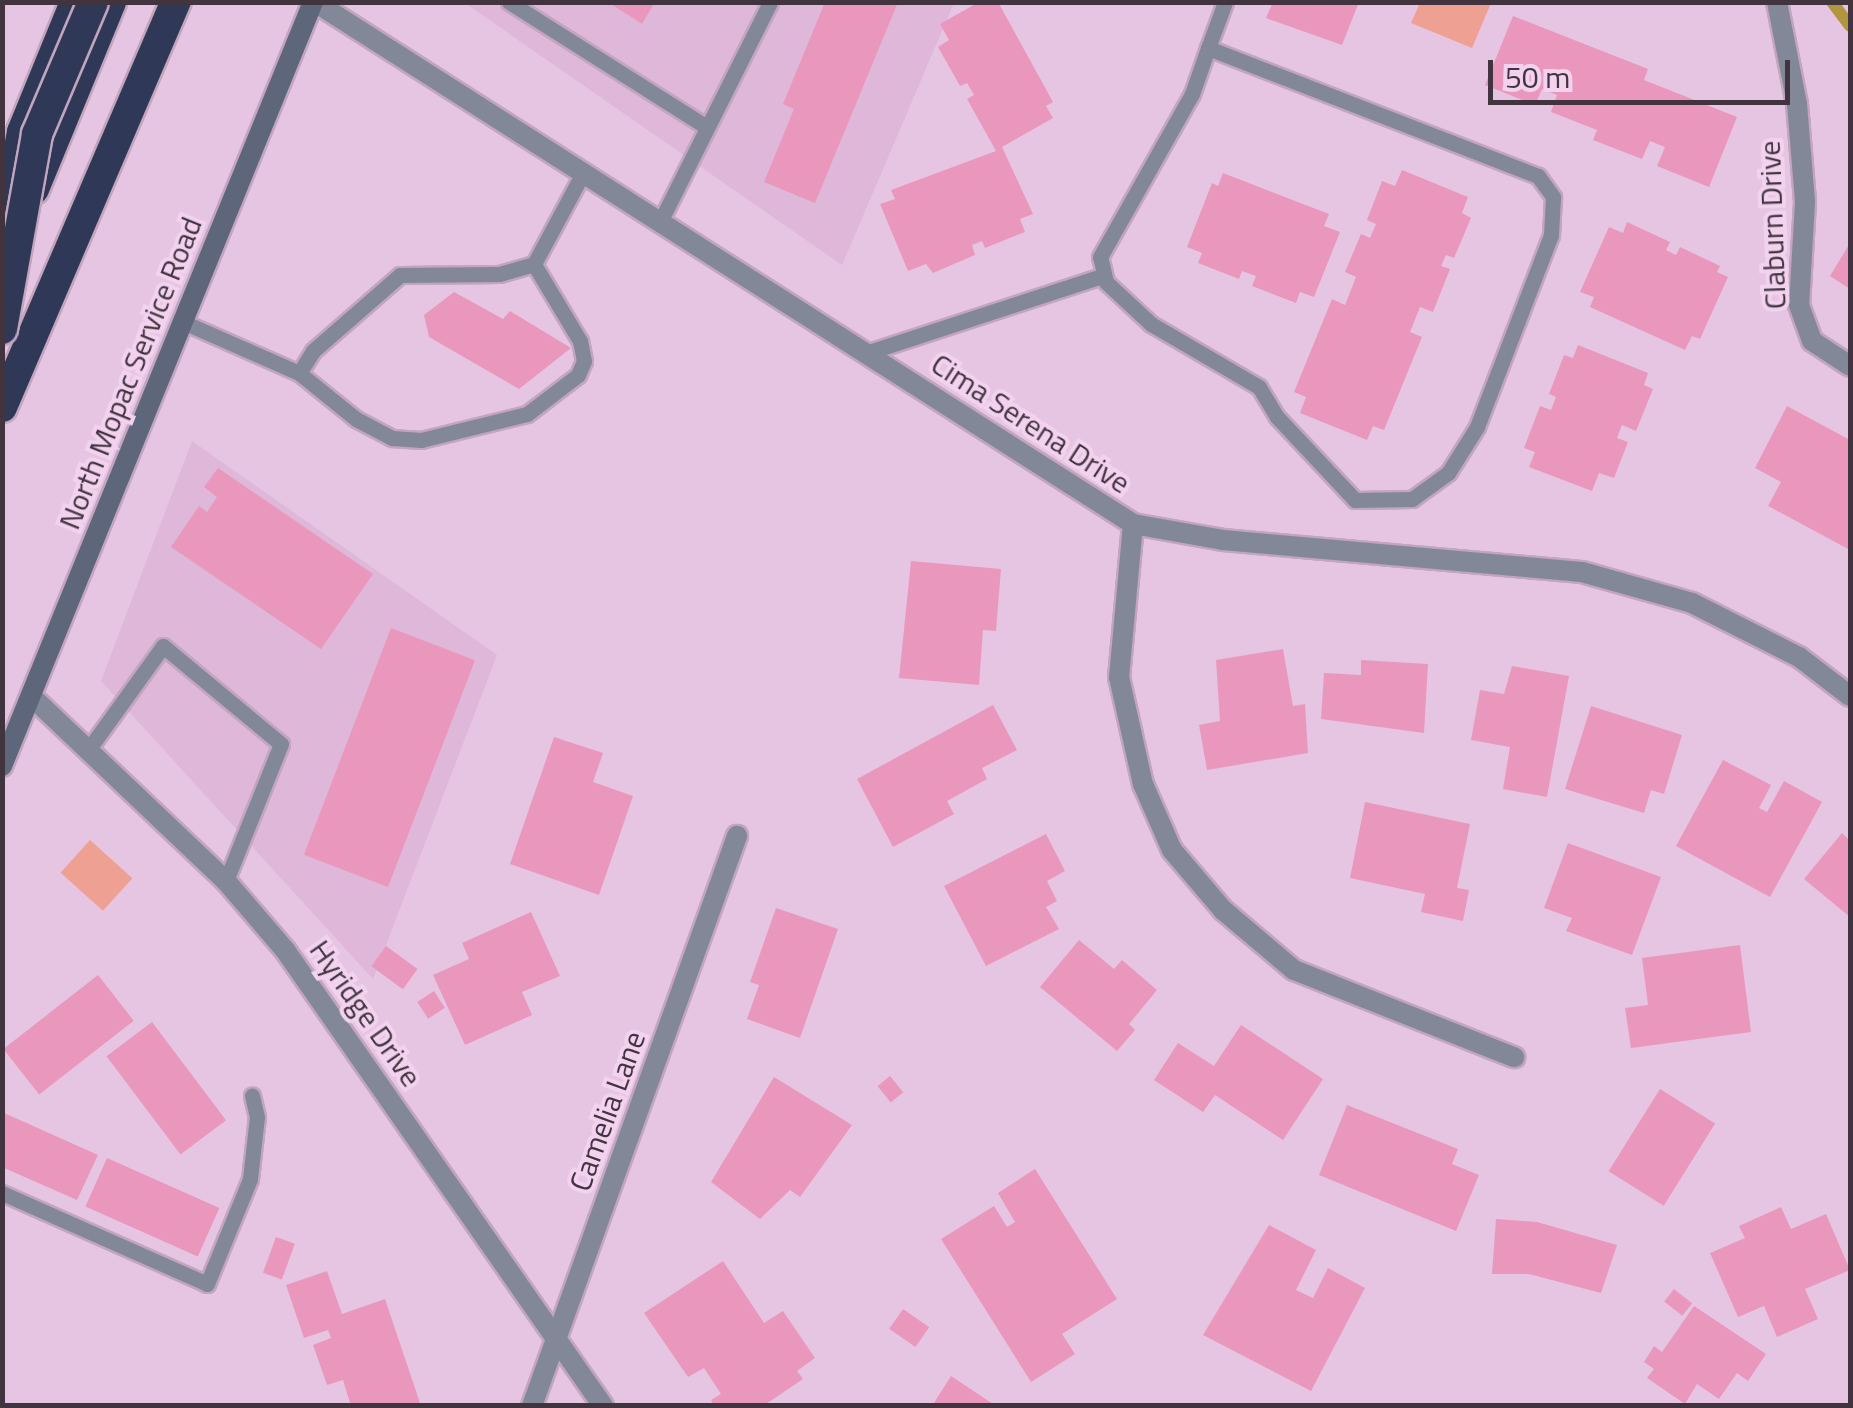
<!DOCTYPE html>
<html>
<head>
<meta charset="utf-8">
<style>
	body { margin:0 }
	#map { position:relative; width:1853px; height:1408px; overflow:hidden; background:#e6c5e2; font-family:"Titillium Web",sans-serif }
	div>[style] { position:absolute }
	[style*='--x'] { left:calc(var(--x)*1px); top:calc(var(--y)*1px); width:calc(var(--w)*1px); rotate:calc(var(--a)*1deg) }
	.built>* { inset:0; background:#deb7d9 }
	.green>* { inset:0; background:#eea092; transform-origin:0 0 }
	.stream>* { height:12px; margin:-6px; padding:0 6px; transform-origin:6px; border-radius:6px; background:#b2953f }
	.building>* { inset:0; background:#ea97be; transform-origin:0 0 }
	.roads { filter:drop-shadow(2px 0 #c2a5be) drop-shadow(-2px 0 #c2a5be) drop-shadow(0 2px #c2a5be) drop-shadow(0 -2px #c2a5be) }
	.lane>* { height:15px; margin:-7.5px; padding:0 7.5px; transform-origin:7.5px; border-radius:7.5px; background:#838898 }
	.street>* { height:20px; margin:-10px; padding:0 10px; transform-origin:10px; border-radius:10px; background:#838898 }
	.secondary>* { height:20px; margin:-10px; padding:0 10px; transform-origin:10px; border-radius:10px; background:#5e667c }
	.highway>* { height:30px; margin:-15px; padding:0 15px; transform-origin:15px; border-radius:15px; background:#2f3856 }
	.bridges { filter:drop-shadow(2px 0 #c2a5be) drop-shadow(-2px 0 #c2a5be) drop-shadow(0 2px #c2a5be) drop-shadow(0 -2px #c2a5be) }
	.highway-bridge>* { height:30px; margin:-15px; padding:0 15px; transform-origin:15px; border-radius:15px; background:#2f3856 }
	span { translate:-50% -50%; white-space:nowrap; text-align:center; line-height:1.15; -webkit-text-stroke:8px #f3d2ef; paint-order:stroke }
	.street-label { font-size:30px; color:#41343f }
	.frame { position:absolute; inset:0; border:5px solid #41343f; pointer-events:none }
	.scale { position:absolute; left:1488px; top:60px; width:302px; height:45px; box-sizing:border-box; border:5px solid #41343f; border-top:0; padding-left:12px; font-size:30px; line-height:35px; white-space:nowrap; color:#41343f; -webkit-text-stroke:8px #f3d2ef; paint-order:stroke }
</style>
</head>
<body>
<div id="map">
	<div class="built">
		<div style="clip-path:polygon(465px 3px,954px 3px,842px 265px)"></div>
		<div style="clip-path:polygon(192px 441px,497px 655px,373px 979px,101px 681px)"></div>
	</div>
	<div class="green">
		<div style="clip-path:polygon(1420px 3px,1420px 2px,1491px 3px,1472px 48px,1411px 23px)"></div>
		<div style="left:90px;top:840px;width:57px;height:44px;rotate:42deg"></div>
	</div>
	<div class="stream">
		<div style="--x:1832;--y:2;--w:30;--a:53"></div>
	</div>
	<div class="building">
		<div style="clip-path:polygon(608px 2px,655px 2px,642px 24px)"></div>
		<div style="clip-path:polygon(825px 2px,898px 2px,815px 203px,764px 182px,794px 109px,783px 104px)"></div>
		<div style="clip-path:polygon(979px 2px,998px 2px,1053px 102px,1046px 106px,1053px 118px,1002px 147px,1033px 214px,1020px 219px,1025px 232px,985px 248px,982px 241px,972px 245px,975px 255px,933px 273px,926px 264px,908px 271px,880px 204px,895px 199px,891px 190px,996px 151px,967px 99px,974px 95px,967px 83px,960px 86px,938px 47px,949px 40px,940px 24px)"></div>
		<div style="clip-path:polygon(1273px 2px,1359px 2px,1342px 45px,1266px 18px)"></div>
		<div style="clip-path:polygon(1513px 16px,1648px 69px,1644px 80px,1737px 117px,1709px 187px,1657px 166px,1665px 147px,1650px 141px,1642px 159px,1593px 140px,1597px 130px,1551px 112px,1557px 95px,1542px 89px,1535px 105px,1485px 85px)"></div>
		<div style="clip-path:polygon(1402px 170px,1468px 197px,1462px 213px,1471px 218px,1454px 258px,1446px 255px,1441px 266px,1450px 269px,1433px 312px,1420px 307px,1410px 332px,1422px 337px,1384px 430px,1373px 426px,1367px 440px,1300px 413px,1306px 397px,1294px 392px,1332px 299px,1345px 305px,1356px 277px,1345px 272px,1361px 234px,1370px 238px,1376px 224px,1367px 220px,1382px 181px,1395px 186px)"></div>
		<div style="clip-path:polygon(1223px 173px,1329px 214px,1324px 226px,1340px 232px,1314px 297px,1300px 292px,1296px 303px,1252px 286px,1256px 276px,1242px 271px,1239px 279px,1198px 263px,1202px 253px,1187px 247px,1212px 183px,1218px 186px)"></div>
		<div style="clip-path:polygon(1627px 222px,1670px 242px,1666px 250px,1676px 255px,1680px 247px,1720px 266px,1717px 272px,1728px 277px,1700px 339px,1692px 336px,1685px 350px,1590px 307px,1594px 297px,1580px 292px,1609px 227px,1623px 233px)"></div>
		<div style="clip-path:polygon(1850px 243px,1850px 289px,1830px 276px)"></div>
		<div style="clip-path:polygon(454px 292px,503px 319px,510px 311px,571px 348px,519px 389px,429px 337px,424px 315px)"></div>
		<div style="clip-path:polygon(1578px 345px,1648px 373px,1644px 385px,1653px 389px,1636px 431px,1622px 425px,1617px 438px,1628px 442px,1614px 478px,1599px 473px,1592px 491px,1529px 467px,1535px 452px,1524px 448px,1540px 406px,1551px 410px,1556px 397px,1549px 394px,1564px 355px,1573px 358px)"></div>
		<div style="clip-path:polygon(1787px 406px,1850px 440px,1850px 550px,1768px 506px,1781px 482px,1755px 468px)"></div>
		<div style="clip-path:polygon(218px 468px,373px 574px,321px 649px,171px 547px,199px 506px,207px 512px,217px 497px,204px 487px)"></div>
		<div style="clip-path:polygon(911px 561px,1001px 569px,996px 631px,983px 630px,979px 685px,899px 678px)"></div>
		<div style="left:391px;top:628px;width:90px;height:243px;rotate:21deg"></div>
		<div style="clip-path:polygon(1283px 649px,1293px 706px,1305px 704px,1308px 753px,1207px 770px,1199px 725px,1220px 721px,1216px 660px)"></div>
		<div style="clip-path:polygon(1361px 660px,1428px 664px,1424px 733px,1321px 719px,1324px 673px,1361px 675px)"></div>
		<div style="clip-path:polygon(1512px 666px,1569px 676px,1547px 797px,1503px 789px,1510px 747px,1471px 740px,1480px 690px,1504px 694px)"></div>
		<div style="clip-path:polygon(993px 705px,1017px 750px,982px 768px,987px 779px,947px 801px,954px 814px,893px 847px,857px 779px)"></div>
		<div style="clip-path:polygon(1591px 706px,1682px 735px,1664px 794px,1651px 790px,1644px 813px,1565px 789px)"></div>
		<div style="clip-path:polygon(554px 737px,603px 753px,593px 782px,633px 796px,599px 895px,510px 864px)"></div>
		<div style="clip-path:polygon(1723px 760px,1771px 785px,1759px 808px,1767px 812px,1784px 781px,1822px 802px,1770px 897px,1676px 846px)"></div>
		<div style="clip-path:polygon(1365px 802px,1470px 824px,1457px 888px,1469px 890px,1463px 921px,1421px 912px,1425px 894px,1350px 878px)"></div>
		<div style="clip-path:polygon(1842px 833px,1850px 841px,1850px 917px,1804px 879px)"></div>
		<div style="clip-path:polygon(1046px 834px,1065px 871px,1047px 881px,1057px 901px,1046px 907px,1059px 929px,986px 966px,944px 886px)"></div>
		<div style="clip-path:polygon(1568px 843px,1661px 877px,1632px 955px,1566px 931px,1572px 918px,1544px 908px)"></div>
		<div style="clip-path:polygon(776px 908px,838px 929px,800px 1038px,747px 1019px,759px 985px,750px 982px)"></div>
		<div style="clip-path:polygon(531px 912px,560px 976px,522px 992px,532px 1015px,465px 1045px,433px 975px,469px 959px,462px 943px)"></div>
		<div style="clip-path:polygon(1079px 940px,1114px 969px,1122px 960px,1157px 990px,1129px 1024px,1135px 1030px,1117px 1051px,1040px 987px)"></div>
		<div style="clip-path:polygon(1740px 945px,1751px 1032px,1631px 1048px,1625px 1008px,1648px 1005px,1642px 958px)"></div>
		<div style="left:386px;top:946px;width:39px;height:25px;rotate:36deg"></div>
		<div style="left:98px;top:975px;width:58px;height:120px;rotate:52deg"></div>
		<div style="left:434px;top:991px;width:20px;height:20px;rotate:57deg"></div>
		<div style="left:152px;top:1022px;width:123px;height:57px;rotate:53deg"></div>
		<div style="clip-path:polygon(1241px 1025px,1323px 1079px,1283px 1140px,1215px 1095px,1203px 1112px,1154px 1080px,1178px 1043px,1214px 1066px)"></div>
		<div style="left:890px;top:1076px;width:21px;height:16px;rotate:51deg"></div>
		<div style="clip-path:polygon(774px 1077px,852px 1125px,800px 1197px,790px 1190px,760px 1219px,711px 1182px)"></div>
		<div style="left:1660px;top:1089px;width:65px;height:97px;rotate:32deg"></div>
		<div style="clip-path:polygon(1347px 1105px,1458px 1149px,1452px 1164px,1479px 1175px,1456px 1231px,1319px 1175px)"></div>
		<div style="clip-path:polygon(2px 1112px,98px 1155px,77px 1200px,2px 1167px)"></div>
		<div style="left:107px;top:1158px;width:123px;height:53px;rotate:24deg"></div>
		<div style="clip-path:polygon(1035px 1169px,1117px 1299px,1062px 1334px,1075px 1354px,1031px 1382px,941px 1239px,994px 1206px,1007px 1227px,1015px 1222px,998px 1193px)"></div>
		<div style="clip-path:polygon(1781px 1207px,1791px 1229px,1826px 1214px,1850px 1270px,1805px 1289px,1818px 1319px,1777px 1337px,1764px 1306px,1738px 1317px,1710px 1253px,1745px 1238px,1739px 1226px)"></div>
		<div style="clip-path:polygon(1496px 1219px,1537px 1222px,1617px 1245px,1601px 1293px,1529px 1274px,1492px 1274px)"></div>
		<div style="clip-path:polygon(1269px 1225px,1316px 1250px,1296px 1290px,1313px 1298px,1328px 1268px,1365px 1288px,1311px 1391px,1203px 1335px)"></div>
		<div style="left:276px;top:1237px;width:20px;height:38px;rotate:20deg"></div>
		<div style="clip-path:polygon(723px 1261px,764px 1323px,783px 1311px,815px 1358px,797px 1371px,803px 1379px,763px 1406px,714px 1406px,711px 1400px,721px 1394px,704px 1368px,688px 1377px,644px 1313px)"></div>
		<div style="clip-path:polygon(327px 1271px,342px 1314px,385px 1299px,421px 1406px,351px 1406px,343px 1380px,327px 1385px,313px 1345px,331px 1338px,328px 1330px,304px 1338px,286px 1285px)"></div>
		<div style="left:1674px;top:1289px;width:23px;height:16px;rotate:38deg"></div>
		<div style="clip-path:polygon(1694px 1306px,1766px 1354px,1748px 1381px,1737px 1373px,1719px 1399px,1697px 1384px,1685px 1404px,1647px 1378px,1654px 1369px,1644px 1362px,1654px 1346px,1662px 1352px)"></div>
		<div style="left:903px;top:1309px;width:32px;height:24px;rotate:35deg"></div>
		<div style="clip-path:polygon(951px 1376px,996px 1406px,932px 1406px)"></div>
	</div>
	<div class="roads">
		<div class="lane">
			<div style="--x:509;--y:2;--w:234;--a:32.3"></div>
			<div style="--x:1208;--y:48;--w:354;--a:21.2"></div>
			<div style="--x:1538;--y:176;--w:26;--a:54"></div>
			<div style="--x:1553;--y:197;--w:38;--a:93"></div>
			<div style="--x:1551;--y:235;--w:206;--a:111.1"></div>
			<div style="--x:1477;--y:427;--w:54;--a:122.2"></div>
			<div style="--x:1448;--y:473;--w:44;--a:144.2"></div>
			<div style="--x:1412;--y:499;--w:57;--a:179"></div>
			<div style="--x:1355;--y:500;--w:114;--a:-133.2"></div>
			<div style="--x:1277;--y:417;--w:35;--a:-121"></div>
			<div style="--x:1259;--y:387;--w:125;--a:-149.7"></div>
			<div style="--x:1151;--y:324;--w:62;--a:-137"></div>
			<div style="--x:1106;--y:282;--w:26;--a:-103"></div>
			<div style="--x:1100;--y:257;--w:187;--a:-60.6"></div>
			<div style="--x:1192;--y:94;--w:49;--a:-70.8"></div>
			<div style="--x:1208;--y:48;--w:49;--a:-69.7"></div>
			<div style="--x:660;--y:222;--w:246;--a:-63.4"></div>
			<div style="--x:534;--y:264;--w:103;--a:-61.7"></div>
			<div style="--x:183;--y:322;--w:127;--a:23.7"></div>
			<div style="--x:299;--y:373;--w:73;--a:38.9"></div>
			<div style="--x:356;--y:419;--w:41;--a:27.8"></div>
			<div style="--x:392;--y:438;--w:29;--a:4"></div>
			<div style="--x:421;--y:440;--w:109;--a:-13.8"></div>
			<div style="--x:527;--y:414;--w:64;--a:-37.4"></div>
			<div style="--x:578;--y:375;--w:15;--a:-67"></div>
			<div style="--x:584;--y:361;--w:20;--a:-101"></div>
			<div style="--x:580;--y:341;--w:90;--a:-120.9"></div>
			<div style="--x:534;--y:264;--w:36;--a:164"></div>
			<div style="--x:499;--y:274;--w:99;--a:179.4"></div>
			<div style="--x:400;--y:275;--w:116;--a:138.9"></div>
			<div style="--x:313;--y:351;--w:26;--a:122"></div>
			<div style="--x:866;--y:353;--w:250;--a:-18.1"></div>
			<div style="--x:88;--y:750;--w:128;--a:-54.2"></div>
			<div style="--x:163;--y:646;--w:153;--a:39.7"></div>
			<div style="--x:281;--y:744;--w:148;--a:111.9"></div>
			<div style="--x:2;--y:1193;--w:224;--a:23.9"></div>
			<div style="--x:207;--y:1284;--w:113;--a:-67.7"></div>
			<div style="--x:250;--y:1179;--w:62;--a:-83.6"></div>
			<div style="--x:257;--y:1117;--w:22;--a:-103"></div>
		</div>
		<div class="street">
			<div style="--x:315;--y:2;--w:970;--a:32.54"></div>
			<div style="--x:1133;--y:524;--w:91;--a:10.1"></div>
			<div style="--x:1223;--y:540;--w:360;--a:5.1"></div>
			<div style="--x:1582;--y:572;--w:114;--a:15.7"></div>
			<div style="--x:1692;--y:603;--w:120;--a:26.8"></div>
			<div style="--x:1799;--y:657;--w:64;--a:37.4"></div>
			<div style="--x:1777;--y:2;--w:104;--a:78.9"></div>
			<div style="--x:1797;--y:104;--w:98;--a:85.3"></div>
			<div style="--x:1805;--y:202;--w:103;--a:93.3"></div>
			<div style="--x:1799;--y:305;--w:38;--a:70"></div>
			<div style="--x:1812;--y:341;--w:45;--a:33.3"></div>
			<div style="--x:1133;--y:524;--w:154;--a:95.2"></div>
			<div style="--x:1119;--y:677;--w:110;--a:77.4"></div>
			<div style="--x:1143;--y:784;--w:72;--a:66.3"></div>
			<div style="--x:1172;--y:850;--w:79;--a:49.6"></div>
			<div style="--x:1223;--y:910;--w:93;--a:40.2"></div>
			<div style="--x:1294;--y:970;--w:237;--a:21.6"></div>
			<div style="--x:31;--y:696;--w:269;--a:43.5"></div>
			<div style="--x:226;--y:881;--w:91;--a:49.5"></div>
			<div style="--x:285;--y:950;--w:556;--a:55.11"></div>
			<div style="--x:532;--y:1406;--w:606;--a:-70.22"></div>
		</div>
		<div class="secondary">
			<div style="--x:2;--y:766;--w:825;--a:-67.85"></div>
		</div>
		<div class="highway">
			<div style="--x:34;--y:189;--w:202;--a:-67.6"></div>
			<div style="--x:2;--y:239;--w:109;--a:-79.4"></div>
			<div style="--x:22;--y:132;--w:140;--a:-67.8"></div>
			<div style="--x:2;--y:407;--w:441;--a:-66.8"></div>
		</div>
	</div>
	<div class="bridges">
		<div class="highway-bridge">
			<div style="--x:2;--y:329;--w:198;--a:-79.8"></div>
			<div style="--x:37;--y:134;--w:143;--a:-67"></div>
		</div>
	</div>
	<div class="street-label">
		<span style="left:1772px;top:225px;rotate:-92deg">Claburn Drive</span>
		<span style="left:130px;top:373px;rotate:-68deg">North Mopac Service Road</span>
		<span style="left:1031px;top:423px;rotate:33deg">Cima Serena Drive</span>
		<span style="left:366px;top:1013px;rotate:55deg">Hyridge Drive</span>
		<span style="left:607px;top:1111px;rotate:-70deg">Camelia Lane</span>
	</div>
	<div class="frame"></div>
	<div class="scale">50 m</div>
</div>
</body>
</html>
